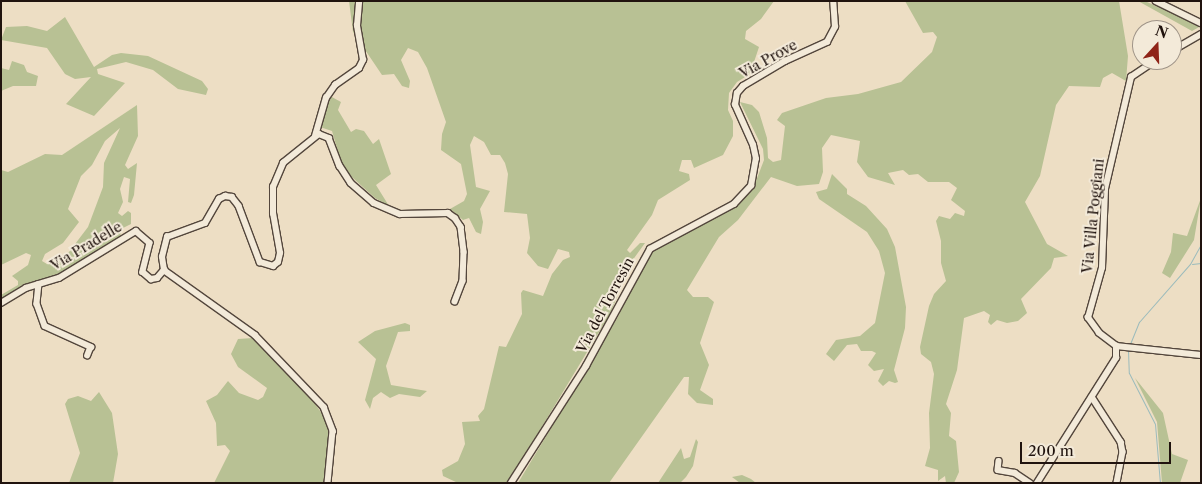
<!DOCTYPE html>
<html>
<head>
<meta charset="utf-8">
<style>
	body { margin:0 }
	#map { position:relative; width:1202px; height:484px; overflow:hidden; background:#eddec4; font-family:"Libre Caslon Text",serif }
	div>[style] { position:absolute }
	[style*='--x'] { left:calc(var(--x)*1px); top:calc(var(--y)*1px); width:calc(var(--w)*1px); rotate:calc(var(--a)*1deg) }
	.green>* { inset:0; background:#b8c194 }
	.stream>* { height:1px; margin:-0.5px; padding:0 0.5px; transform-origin:0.5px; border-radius:0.5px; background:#9bbbbc }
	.roads { filter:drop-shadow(1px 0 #53463c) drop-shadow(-1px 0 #53463c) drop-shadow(0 1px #53463c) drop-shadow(0 -1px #53463c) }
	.minor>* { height:5.5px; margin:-2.75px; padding:0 2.75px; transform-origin:2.75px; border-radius:2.75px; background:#f3ead9 }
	span { translate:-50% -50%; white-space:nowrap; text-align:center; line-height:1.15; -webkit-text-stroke:4px #f3ead9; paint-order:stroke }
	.street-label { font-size:14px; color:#20130e }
	.frame { position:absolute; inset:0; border:2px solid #20130e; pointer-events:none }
	.north { position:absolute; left:1132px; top:20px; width:50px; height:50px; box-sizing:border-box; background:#f3ead9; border:1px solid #9f9488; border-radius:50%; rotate:20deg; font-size:14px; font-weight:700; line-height:20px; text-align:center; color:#20130e }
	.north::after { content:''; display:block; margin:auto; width:18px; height:22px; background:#8f2418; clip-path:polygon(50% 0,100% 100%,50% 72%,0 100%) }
	.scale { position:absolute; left:1020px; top:442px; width:151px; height:22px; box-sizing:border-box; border:2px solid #20130e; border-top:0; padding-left:6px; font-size:15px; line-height:18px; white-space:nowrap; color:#20130e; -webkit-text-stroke:4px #f3ead9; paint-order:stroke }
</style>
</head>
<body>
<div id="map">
	<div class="green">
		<div style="clip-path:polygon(349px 1px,774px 1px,761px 19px,746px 31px,745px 39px,759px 47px,750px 74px,737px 82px,729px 93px,728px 110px,733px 121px,733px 136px,723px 155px,694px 168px,691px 160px,682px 160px,679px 171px,689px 174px,690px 180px,658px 200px,652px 215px,627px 250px,630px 253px,640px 243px,645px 243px,632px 261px,610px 314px,508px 483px,458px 483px,443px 476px,442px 470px,458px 461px,465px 444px,462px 422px,480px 421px,478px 416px,484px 409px,499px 346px,506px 347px,522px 314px,521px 293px,523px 290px,543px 296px,552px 274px,563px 260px,570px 257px,569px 252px,558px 249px,548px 269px,538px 266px,527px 253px,530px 238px,527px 214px,504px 212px,508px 174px,505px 163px,500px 155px,491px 155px,484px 142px,474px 136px,470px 145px,476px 187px,490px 191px,480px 209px,483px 222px,481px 234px,476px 232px,469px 218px,463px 220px,450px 209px,464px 201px,467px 194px,461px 164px,441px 150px,442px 134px,446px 122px,427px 68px,418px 52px,408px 48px,401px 60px,410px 81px,409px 88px,402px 86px,394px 74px,382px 75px,353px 32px)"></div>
		<div style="clip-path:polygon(905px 1px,1119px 1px,1128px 56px,1126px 81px,1112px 73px,1103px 78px,1100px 87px,1069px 86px,1056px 105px,1040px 176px,1025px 202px,1047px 244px,1068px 256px,1054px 258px,1051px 268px,1021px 299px,1027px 313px,1018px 321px,1007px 323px,997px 320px,991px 325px,988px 322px,990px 315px,984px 311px,964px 318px,957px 370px,946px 404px,951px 413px,949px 436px,956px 441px,959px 472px,954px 483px,946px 483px,945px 476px,938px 481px,938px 470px,925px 466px,930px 448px,929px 413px,934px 374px,931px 362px,921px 354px,920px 347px,929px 306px,934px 294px,946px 281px,941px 263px,941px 241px,936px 221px,939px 216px,950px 219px,955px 213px,964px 216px,965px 211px,951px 200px,957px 188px,949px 182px,928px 182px,918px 174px,909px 175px,903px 170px,888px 173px,895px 185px,868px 177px,857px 162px,860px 141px,831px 135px,822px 148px,823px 172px,819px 184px,797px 186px,771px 177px,738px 220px,719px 237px,687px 290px,693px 297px,708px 297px,714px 302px,700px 343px,709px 365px,700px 390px,713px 399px,713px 405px,697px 403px,688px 394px,689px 377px,684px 377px,609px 483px,518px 483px,619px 315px,642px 262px,653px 246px,731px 205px,756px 181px,764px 160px,763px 149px,740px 102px,752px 105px,759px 112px,767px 138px,768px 158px,773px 162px,781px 160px,785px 126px,777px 120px,782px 113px,826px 98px,858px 94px,901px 82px,932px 52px,937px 37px,933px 32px,923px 33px)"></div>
		<div style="clip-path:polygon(1138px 1px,1147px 2px,1201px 26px,1192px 31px)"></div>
		<div style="clip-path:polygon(65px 17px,94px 67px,112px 55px,121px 53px,148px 56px,202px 81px,208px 89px,206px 95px,178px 89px,153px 70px,126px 62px,97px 69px,98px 74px,125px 83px,94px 116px,66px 104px,91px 77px,75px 79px,65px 74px,47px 48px,1px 40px,6px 27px,27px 26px,47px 31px)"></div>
		<div style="clip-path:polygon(12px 61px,24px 65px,27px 72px,38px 76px,36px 86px,13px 86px,1px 91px,1px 68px,9px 70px)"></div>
		<div style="clip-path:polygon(330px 96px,341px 102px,338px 110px,351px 132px,356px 129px,364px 131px,373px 144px,379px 139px,391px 174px,376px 185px,389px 206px,375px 198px,343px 169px,332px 131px,320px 127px)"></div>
		<div style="clip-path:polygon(evenodd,137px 105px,138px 136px,125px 165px,128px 169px,137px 163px,134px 195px,131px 203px,128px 202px,130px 179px,124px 177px,120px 189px,123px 202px,118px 213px,122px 216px,128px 211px,131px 213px,131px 224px,121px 229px,120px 239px,60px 276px,1px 302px,1px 295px,18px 285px,18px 281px,12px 276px,28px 265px,31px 255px,26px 253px,1px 265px,1px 170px,8px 172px,45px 154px,62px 155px,137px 105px,120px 128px,104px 163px,103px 187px,88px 227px,69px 252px,53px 264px,47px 264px,42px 261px,45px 254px,63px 243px,79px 222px,68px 209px,81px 176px,92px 165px,105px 141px,120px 128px)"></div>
		<div style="clip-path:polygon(832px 174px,847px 189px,847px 194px,866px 206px,887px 229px,895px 247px,906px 307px,905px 328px,894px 370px,898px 382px,895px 383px,889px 381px,883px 386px,878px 381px,884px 369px,874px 371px,868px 365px,876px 353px,872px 351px,861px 351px,857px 344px,847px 345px,834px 361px,826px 354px,836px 340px,860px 336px,875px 323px,885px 273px,879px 251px,867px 232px,819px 199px,816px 192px,827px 189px)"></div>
		<div style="clip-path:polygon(1201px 198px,1194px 240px,1170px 278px,1162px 273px,1171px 252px,1173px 233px,1187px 236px)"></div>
		<div style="clip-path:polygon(405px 323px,410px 325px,410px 331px,398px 332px,386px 366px,391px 385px,427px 391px,420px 397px,399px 394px,390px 398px,381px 392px,373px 398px,370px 409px,365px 400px,376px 359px,358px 342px,375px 331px)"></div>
		<div style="clip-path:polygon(253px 338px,311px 398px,327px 421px,331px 438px,326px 483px,214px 483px,230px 451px,225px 445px,217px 446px,216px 423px,206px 401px,217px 395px,228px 381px,239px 393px,258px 400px,263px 397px,267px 388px,238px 367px,231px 354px,238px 339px)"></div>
		<div style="clip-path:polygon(1135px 378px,1163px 413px,1172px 454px,1188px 460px,1180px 483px,1162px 483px,1157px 422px)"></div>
		<div style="clip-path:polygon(99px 392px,112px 413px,118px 454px,113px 483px,69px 483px,80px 453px,65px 404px,68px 399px,78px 396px,91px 401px)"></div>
		<div style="clip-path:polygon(696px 439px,698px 442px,693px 466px,686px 477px,680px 483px,658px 483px,681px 448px,684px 459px,690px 457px)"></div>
		<div style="clip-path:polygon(742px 475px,751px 479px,756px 483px,740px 483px,732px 477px)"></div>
	</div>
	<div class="stream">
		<div style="--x:1192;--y:264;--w:9;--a:-6"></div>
		<div style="--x:1130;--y:344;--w:24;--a:-68"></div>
		<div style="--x:1139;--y:322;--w:77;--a:-48.7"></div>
		<div style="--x:1190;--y:264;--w:23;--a:-61"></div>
		<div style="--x:1128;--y:350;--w:23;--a:88"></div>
		<div style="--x:1129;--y:373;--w:57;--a:63"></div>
		<div style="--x:1155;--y:424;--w:59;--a:85.2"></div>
	</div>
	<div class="roads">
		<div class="minor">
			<div style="--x:1156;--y:1;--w:50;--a:26.1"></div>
			<div style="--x:1172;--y:51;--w:34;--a:-30"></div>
			<div style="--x:315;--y:136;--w:40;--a:-74"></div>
			<div style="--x:326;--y:98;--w:16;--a:-55"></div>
			<div style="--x:335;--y:85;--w:29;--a:-35"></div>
			<div style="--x:359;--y:68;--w:9;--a:-63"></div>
			<div style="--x:363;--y:60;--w:35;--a:-100"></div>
			<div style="--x:357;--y:26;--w:25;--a:-85"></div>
			<div style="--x:164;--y:270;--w:112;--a:35.5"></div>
			<div style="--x:255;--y:335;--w:100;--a:46.2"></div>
			<div style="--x:324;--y:407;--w:26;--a:69"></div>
			<div style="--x:333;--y:431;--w:52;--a:95.5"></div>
			<div style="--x:39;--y:284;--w:20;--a:96"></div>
			<div style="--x:37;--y:304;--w:23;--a:70"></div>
			<div style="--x:45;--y:326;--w:51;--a:24.5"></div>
			<div style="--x:91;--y:347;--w:9;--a:111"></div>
			<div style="--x:1;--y:303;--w:29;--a:-31"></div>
			<div style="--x:26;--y:288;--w:34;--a:-17"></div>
			<div style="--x:59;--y:278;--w:90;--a:-31.4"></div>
			<div style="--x:136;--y:231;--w:18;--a:41"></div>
			<div style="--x:150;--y:243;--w:30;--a:104"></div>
			<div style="--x:143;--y:272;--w:11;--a:41"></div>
			<div style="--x:151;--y:279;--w:6;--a:-9"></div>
			<div style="--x:157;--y:278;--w:11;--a:-49"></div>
			<div style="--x:164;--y:270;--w:13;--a:-99"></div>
			<div style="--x:162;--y:257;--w:21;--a:-76"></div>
			<div style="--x:167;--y:237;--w:40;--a:-20.2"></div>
			<div style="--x:205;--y:223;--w:28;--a:-60"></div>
			<div style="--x:219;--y:199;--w:7;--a:-27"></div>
			<div style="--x:225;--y:196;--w:7;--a:8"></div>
			<div style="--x:232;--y:197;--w:11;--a:52"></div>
			<div style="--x:239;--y:206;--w:60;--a:69.4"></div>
			<div style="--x:260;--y:262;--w:14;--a:17"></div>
			<div style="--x:273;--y:266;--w:6;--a:-39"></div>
			<div style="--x:278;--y:262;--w:9;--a:-77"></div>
			<div style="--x:280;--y:253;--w:40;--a:-100"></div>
			<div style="--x:273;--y:214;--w:27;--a:-90"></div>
			<div style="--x:273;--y:187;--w:26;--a:-67"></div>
			<div style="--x:283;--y:163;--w:46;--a:-38.9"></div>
			<div style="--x:319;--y:134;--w:11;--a:22"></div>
			<div style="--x:329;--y:138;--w:30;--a:69"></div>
			<div style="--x:340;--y:166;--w:20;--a:57"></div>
			<div style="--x:351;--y:183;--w:30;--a:41"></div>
			<div style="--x:374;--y:203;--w:28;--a:23"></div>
			<div style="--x:400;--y:214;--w:48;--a:-1.2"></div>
			<div style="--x:448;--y:213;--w:9;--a:36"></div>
			<div style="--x:455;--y:218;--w:11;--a:56"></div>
			<div style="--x:461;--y:227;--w:25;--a:83"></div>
			<div style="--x:464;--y:252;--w:29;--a:92"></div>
			<div style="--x:463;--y:281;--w:22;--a:111"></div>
			<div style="--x:1116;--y:346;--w:21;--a:-143"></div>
			<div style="--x:1099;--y:333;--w:19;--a:-126"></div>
			<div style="--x:1088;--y:318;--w:52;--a:-74.4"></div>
			<div style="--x:1102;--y:268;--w:79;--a:-87.8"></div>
			<div style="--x:1105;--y:189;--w:115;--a:-76.9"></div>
			<div style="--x:1131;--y:77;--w:30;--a:-34"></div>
			<div style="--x:1116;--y:346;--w:85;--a:6"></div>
			<div style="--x:1092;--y:397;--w:54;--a:57.2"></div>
			<div style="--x:1121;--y:442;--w:10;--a:79"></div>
			<div style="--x:1123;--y:452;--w:32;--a:101"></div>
			<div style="--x:999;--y:461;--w:9;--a:96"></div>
			<div style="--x:998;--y:470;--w:17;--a:10"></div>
			<div style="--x:1015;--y:473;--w:18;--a:34"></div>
			<div style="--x:511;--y:483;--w:139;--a:-57.3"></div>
			<div style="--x:586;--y:366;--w:133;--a:-61.3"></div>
			<div style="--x:650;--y:249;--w:95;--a:-28.2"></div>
			<div style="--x:734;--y:204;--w:25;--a:-47"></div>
			<div style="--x:751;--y:186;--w:27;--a:-80"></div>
			<div style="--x:756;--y:159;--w:14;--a:-102"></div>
			<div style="--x:753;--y:145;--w:44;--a:-114.2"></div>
			<div style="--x:735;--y:105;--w:12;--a:-81"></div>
			<div style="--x:737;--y:93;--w:9;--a:-49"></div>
			<div style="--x:743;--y:86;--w:49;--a:-30.8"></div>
			<div style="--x:785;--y:61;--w:46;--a:-24.3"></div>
			<div style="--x:827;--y:42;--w:17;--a:-62"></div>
			<div style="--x:835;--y:27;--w:26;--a:-94"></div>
			<div style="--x:1037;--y:483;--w:148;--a:-57.7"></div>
			<div style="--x:1116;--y:358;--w:12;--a:-90"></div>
		</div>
	</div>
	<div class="street-label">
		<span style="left:768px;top:59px;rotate:-29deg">Via Prove</span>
		<span style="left:1093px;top:216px;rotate:-84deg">Via Villa Poggiani</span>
		<span style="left:86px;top:246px;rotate:-31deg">Via Pradelle</span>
		<span style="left:605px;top:305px;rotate:-62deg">Via del Torresin</span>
	</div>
	<div class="frame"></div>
	<div class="north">N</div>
	<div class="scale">200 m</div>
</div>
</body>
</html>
